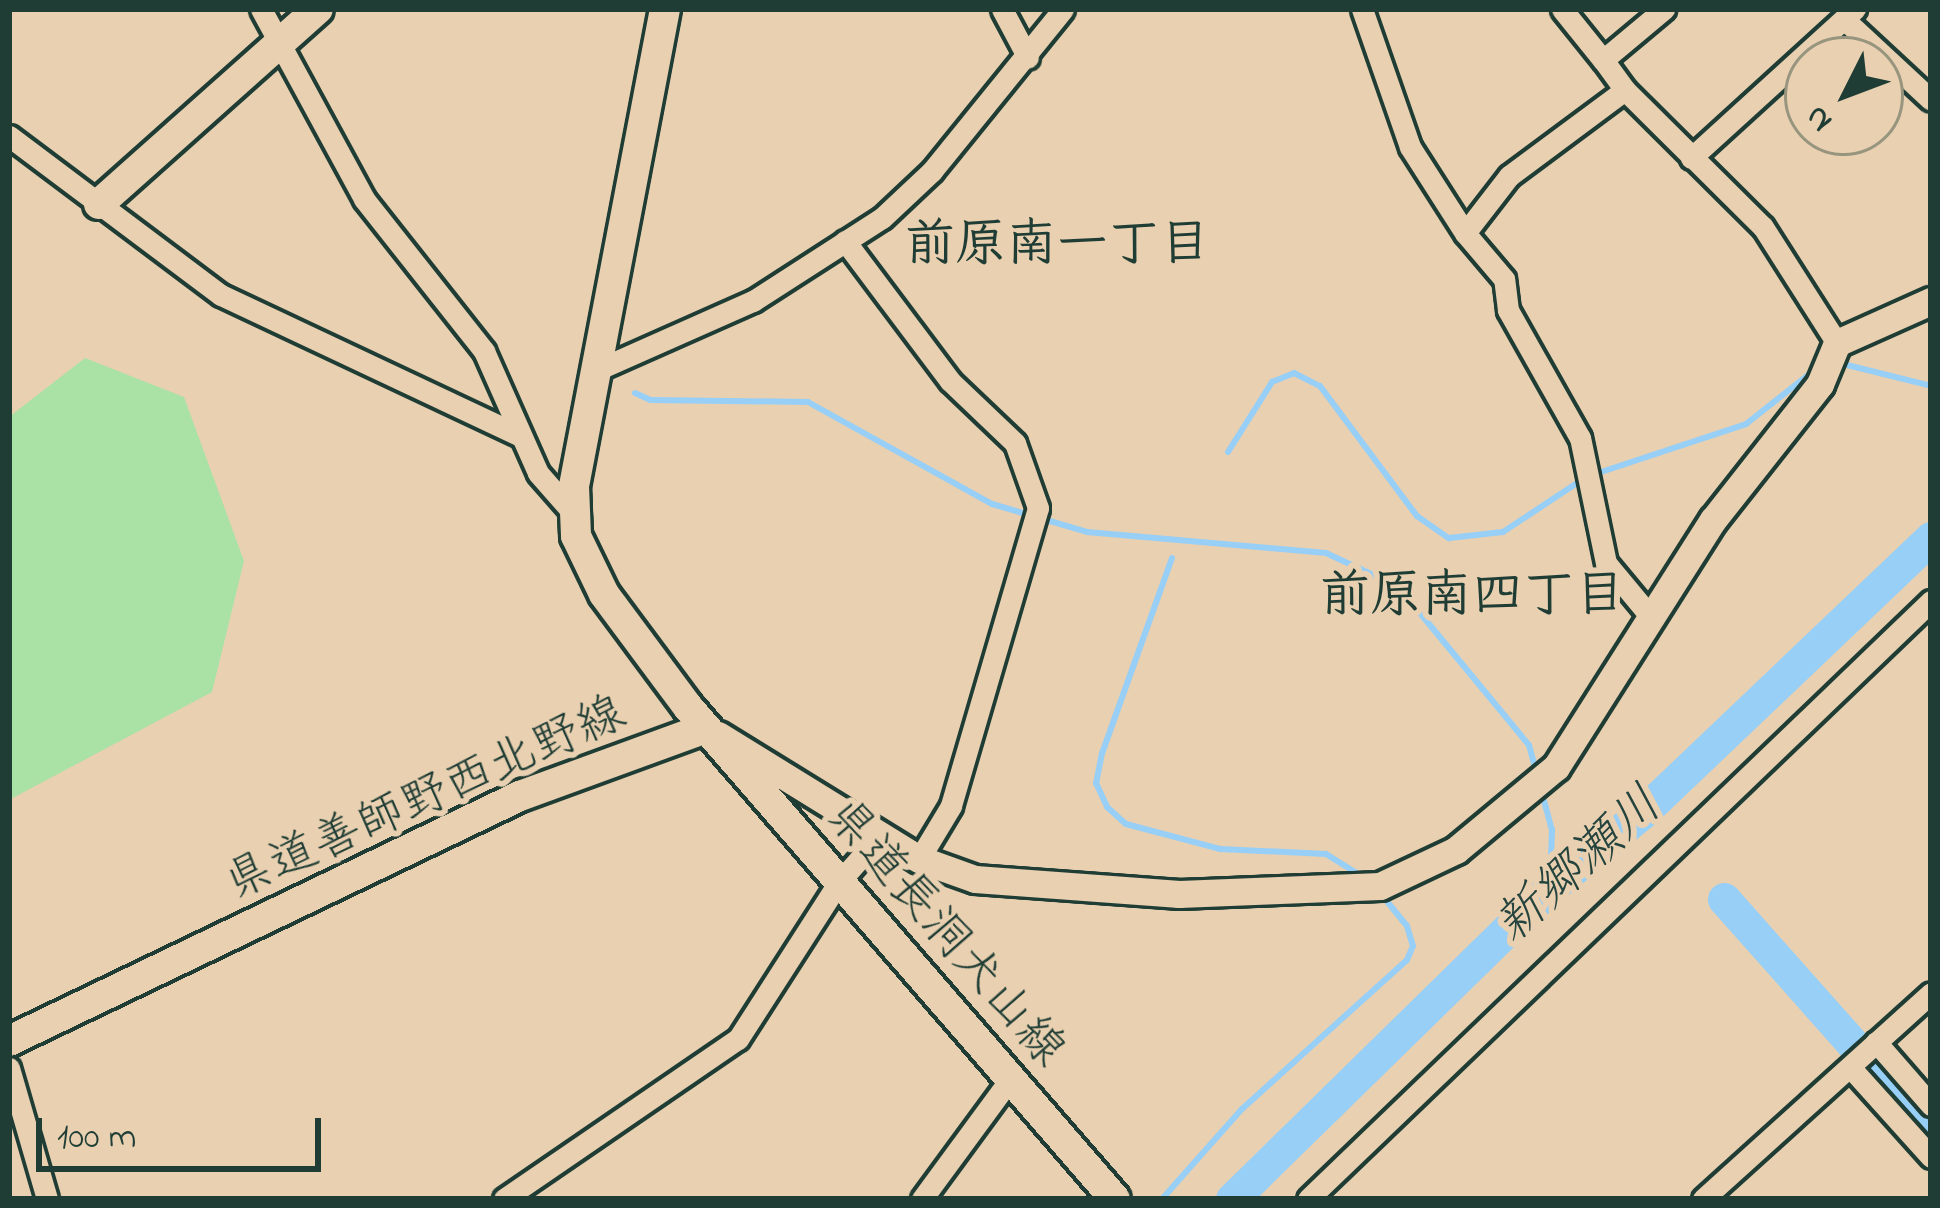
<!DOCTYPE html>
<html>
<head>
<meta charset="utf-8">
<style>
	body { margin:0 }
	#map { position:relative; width:1940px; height:1208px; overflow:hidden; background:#e9d0b1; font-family:"Indie Flower","Klee One",sans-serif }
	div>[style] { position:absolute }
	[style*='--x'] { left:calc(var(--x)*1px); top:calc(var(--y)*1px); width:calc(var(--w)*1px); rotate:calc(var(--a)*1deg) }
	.green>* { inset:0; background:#aae1a4 }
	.stream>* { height:6px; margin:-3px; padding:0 3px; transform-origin:3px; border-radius:3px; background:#97cff7 }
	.river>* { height:33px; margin:-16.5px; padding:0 16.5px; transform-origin:16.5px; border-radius:16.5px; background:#97cff7 }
	.roads { filter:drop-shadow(3px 0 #1f3d34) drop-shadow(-3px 0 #1f3d34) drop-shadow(0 3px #1f3d34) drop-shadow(0 -3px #1f3d34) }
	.minor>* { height:21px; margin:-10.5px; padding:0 10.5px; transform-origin:10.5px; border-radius:10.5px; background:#e9d0b1 }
	.tertiary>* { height:27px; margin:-13.5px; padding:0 13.5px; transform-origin:13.5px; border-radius:13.5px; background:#e9d0b1 }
	.secondary>* { height:30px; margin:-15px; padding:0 15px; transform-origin:15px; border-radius:15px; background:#e9d0b1 }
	span { translate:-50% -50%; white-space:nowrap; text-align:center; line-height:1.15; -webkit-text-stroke:12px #e9d0b1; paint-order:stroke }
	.street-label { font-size:48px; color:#1f3d34 }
	.neighbourhood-label { font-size:51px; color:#1f3d34; font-weight:700 }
	.water-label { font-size:51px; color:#25443e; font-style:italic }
	.frame { position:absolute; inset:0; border:12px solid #1f3d34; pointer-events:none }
	.north { position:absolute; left:1784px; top:36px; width:120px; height:120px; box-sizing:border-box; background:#e9d0b1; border:3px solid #98957f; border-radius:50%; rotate:228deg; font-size:33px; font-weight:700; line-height:48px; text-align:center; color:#1f3d34 }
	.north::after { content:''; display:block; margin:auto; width:42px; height:54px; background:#1f3d34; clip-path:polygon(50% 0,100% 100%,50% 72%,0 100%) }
	.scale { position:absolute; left:36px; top:1118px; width:285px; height:54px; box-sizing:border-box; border:6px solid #1f3d34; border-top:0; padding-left:15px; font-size:36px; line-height:42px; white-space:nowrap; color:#1f3d34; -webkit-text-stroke:9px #e9d0b1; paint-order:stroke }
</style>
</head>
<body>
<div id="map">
	<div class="green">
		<div style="clip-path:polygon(85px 358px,184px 397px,244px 561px,212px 692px,9px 800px,9px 417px)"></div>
	</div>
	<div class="stream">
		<div style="--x:1835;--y:362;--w:99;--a:14"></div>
		<div style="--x:635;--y:393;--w:17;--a:24"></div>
		<div style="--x:651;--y:400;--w:157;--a:0.7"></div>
		<div style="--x:808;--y:402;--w:210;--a:29"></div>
		<div style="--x:992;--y:504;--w:99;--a:16.4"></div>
		<div style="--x:1087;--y:532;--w:240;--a:5"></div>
		<div style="--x:1326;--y:553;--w:64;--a:25"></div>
		<div style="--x:1384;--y:580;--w:49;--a:42.5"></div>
		<div style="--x:1420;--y:613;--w:171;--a:50.5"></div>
		<div style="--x:1529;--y:745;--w:31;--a:75"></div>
		<div style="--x:1228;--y:452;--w:83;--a:-57.8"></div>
		<div style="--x:1272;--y:382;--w:24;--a:-22"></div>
		<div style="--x:1294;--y:373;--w:29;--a:27"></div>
		<div style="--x:1320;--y:386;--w:162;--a:53.3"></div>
		<div style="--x:1417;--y:516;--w:39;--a:35"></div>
		<div style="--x:1449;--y:538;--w:54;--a:-6.3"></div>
		<div style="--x:1503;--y:532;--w:96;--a:-33.5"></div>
		<div style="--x:1595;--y:474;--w:159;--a:-18.3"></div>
		<div style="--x:1746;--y:424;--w:85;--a:-38.3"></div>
		<div style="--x:1172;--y:558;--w:207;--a:109.7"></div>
		<div style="--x:1102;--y:753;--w:31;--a:101"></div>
		<div style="--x:1096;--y:783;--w:26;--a:65"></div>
		<div style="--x:1107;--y:807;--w:25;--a:42"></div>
		<div style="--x:1126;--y:824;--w:97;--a:14.9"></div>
		<div style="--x:1220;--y:849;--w:106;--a:2.7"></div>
		<div style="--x:1326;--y:854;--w:44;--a:31.9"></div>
		<div style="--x:1542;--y:793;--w:38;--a:75"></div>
		<div style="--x:1552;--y:830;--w:58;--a:92"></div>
		<div style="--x:1162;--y:1199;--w:120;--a:-48.4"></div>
		<div style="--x:1242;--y:1109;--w:222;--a:-42.1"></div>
		<div style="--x:1407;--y:960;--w:15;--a:-67"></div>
		<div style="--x:1413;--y:946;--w:21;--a:-107"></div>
		<div style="--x:1407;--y:926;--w:41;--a:-129.1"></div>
	</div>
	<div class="river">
		<div style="--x:1724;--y:899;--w:312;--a:48.4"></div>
		<div style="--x:1232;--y:1199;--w:445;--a:-44.4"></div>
		<div style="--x:1550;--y:888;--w:122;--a:-39.3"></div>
		<div style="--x:1644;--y:811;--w:396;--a:-43.6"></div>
	</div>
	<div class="roads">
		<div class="minor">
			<div style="--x:261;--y:9;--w:216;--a:61.5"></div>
			<div style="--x:364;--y:199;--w:194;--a:51.7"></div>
			<div style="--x:484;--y:351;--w:133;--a:66.1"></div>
			<div style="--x:538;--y:473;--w:53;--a:48.8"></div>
			<div style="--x:1002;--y:9;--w:55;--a:62"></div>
			<div style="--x:1362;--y:9;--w:146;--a:70.8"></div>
			<div style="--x:1410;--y:147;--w:102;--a:57.4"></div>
			<div style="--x:1562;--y:9;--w:65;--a:51.2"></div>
			<div style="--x:1845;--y:20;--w:117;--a:42.9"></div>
			<div style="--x:1625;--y:90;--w:194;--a:44.8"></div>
			<div style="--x:1763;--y:227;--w:138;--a:57.5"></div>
			<div style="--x:9;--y:136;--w:265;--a:36.9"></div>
			<div style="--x:221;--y:295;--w:331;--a:25.2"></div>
			<div style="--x:1691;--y:158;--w:222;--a:-42.3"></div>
			<div style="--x:845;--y:241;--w:175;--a:53.1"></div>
			<div style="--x:950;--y:381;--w:90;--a:43.6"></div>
			<div style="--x:1015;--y:443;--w:69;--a:70.5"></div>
			<div style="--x:1038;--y:508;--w:310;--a:106.3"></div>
			<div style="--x:951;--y:806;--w:62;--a:121.1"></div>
			<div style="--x:597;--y:370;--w:171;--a:-23.9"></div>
			<div style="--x:753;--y:301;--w:153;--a:-32.8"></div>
			<div style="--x:882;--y:218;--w:69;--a:-43.2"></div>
			<div style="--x:932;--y:171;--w:208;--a:-51"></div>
			<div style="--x:1650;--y:616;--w:69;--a:-129.7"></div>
			<div style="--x:1606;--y:563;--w:128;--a:-101.7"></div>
			<div style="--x:1580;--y:438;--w:147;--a:-119.4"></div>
			<div style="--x:1508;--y:310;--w:31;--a:-97"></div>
			<div style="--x:1504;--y:279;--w:60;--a:-130.3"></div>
			<div style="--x:1465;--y:233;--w:72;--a:-52.3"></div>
			<div style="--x:1509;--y:176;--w:144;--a:-36.6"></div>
			<div style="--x:1625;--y:90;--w:37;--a:-126"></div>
			<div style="--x:1603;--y:60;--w:80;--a:-39.9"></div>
			<div style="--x:1876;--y:1042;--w:84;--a:48.9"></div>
			<div style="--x:1850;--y:1067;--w:121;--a:48"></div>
			<div style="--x:9;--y:1068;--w:136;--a:73.8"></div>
			<div style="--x:504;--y:1199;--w:283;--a:-34.4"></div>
			<div style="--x:738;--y:1039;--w:185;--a:-57.3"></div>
			<div style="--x:838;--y:883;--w:62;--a:-48.3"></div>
			<div style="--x:922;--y:1199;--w:150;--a:-53.7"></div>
			<div style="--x:1308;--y:1199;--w:864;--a:-43.83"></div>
			<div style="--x:1703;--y:1199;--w:307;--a:-42.1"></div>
		</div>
		<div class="tertiary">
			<div style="--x:718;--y:735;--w:236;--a:31.7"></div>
			<div style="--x:919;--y:859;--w:59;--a:19.7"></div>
			<div style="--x:975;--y:879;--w:205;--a:4.2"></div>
			<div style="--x:1179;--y:894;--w:201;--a:-2.3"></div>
			<div style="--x:1380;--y:886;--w:84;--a:-25.3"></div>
			<div style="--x:1456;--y:850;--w:130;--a:-39.7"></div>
			<div style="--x:1556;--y:767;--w:293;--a:-57.6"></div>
			<div style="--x:1713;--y:520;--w:173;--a:-51.8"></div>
			<div style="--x:1820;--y:384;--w:44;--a:-67.5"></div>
			<div style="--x:1837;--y:343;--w:103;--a:-24.1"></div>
		</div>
		<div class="secondary">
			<div style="--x:665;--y:9;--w:486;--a:100.8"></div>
			<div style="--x:574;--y:486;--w:50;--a:87.7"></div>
			<div style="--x:576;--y:536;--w:64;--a:64.2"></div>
			<div style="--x:604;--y:594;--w:141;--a:53.4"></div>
			<div style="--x:688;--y:707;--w:651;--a:49.05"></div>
			<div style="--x:99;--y:204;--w:293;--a:-41.7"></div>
			<div style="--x:9;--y:1041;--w:567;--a:-25.62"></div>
			<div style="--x:520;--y:796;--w:198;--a:-20.1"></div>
		</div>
	</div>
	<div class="street-label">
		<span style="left:426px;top:800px;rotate:-24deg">県道善師野西北野線</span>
		<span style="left:944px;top:934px;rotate:49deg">県道長洞犬山線</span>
	</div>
	<div class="neighbourhood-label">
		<span style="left:1057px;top:247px">前原南一丁目</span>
		<span style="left:1472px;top:598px">前原南四丁目</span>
	</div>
	<div class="water-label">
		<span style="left:1580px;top:867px;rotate:-42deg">新郷瀬川</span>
	</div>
	<div class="frame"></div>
	<div class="north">N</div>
	<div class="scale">100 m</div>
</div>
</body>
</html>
